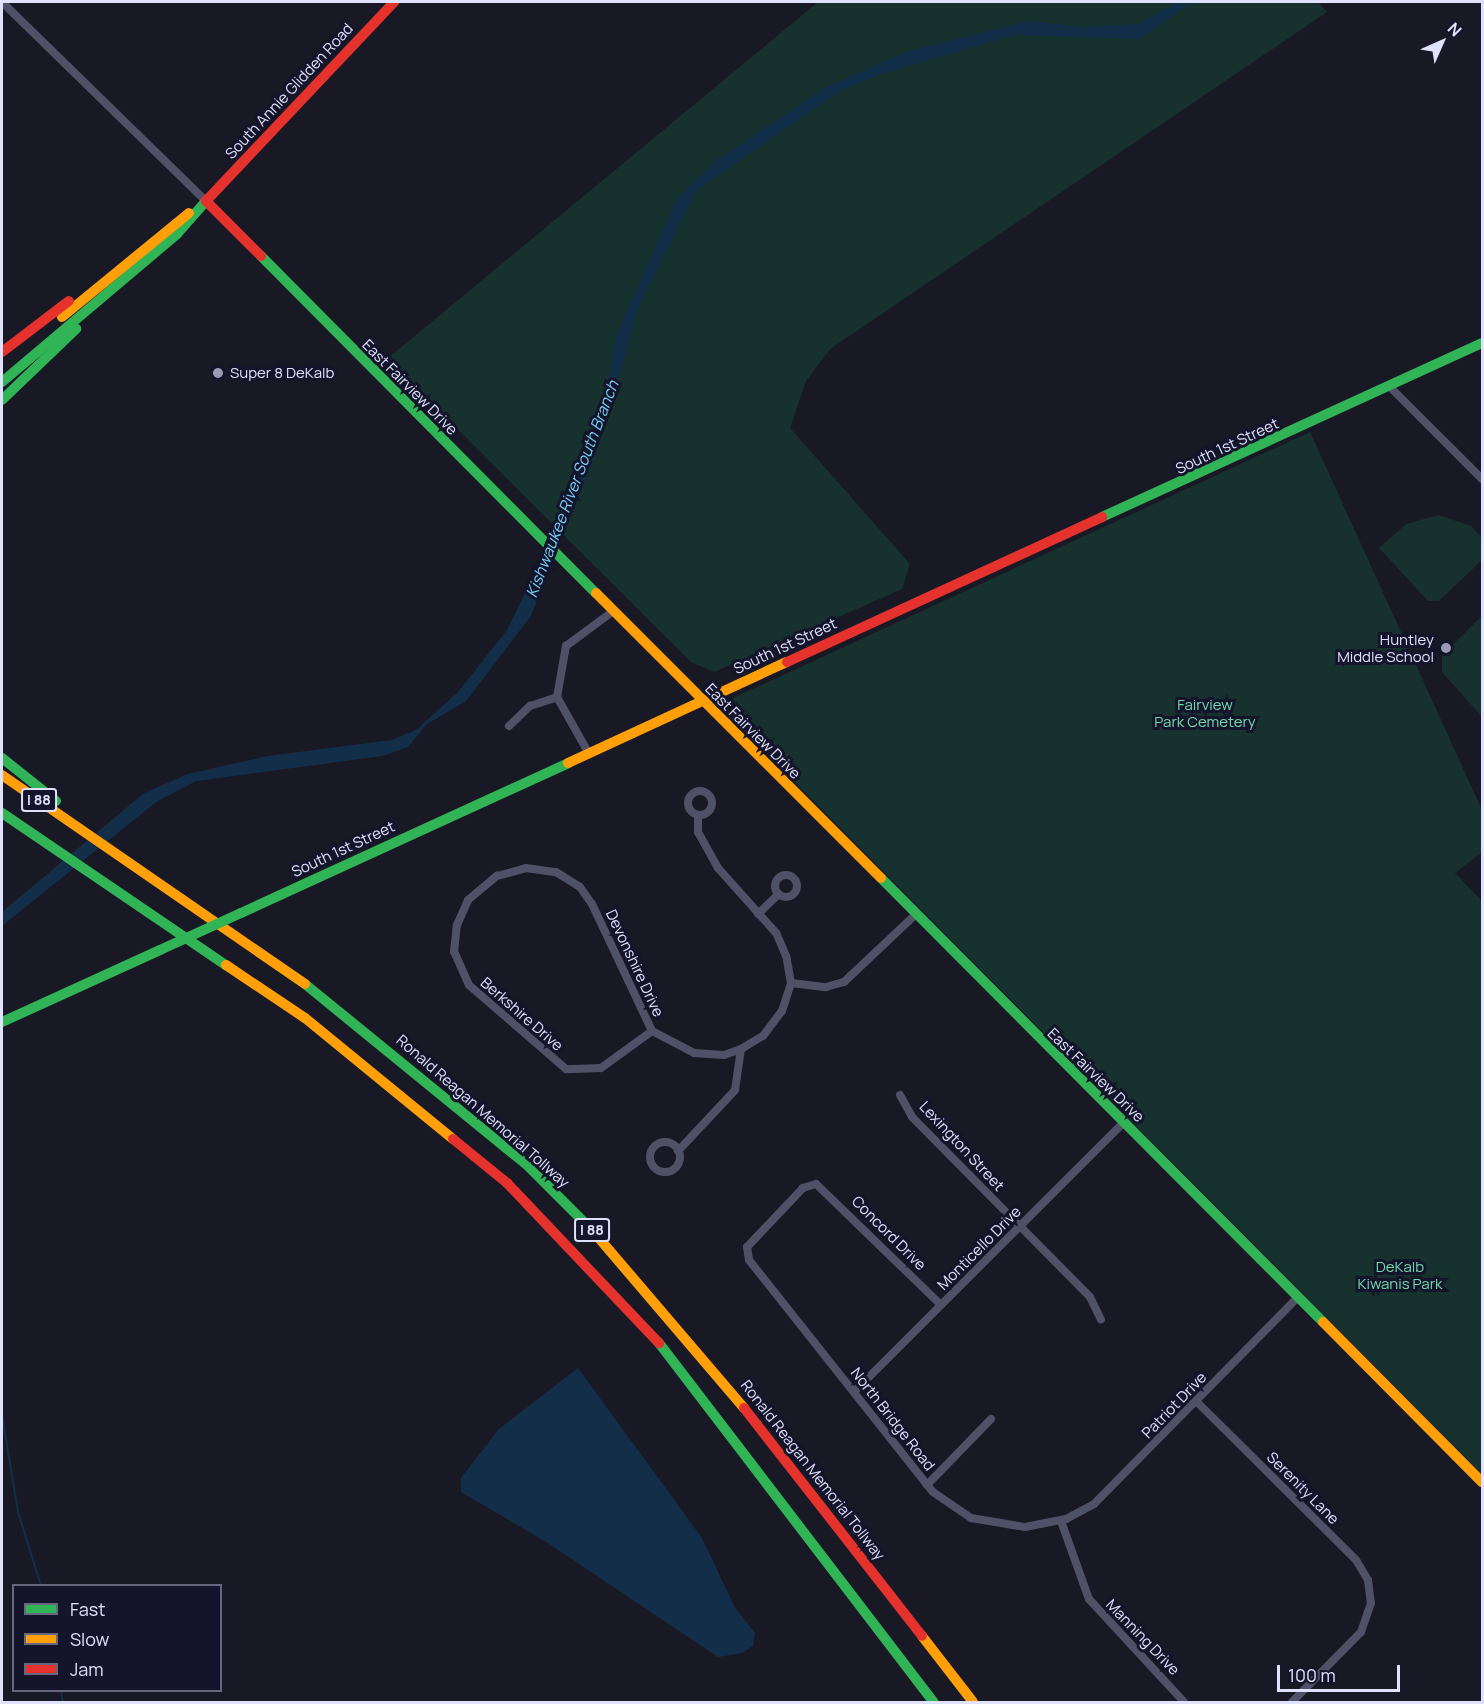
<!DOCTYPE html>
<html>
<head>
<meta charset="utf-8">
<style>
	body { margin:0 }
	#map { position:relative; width:1484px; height:1704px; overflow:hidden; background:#191926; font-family:Manrope,sans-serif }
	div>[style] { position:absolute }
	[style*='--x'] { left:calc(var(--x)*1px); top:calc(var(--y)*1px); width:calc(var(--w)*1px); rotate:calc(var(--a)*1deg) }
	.green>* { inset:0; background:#17312e }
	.water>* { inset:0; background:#132e48 }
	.stream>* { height:2px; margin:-1px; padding:0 1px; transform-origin:1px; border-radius:1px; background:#132e48 }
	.street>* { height:8px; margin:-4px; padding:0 4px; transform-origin:4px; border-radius:4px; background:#4f5166 }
	.street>.ring { margin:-4px; padding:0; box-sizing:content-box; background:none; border:8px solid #4f5166; border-radius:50% }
	.fast>* { height:10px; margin:-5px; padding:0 5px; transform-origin:5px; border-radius:5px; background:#30b455 }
	.slow>* { height:10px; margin:-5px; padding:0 5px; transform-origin:5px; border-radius:5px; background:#ff9f0a }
	.jam>* { height:10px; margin:-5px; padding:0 5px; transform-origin:5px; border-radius:5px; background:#e5322d }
	.fast-bridge>* { height:10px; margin:-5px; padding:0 5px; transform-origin:5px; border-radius:5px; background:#30b455 }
	.dots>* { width:16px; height:16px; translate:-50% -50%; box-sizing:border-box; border:3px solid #14142b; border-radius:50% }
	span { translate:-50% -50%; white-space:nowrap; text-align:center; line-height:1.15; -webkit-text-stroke:6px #14142b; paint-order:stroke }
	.shield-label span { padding:2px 4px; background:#14142b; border:2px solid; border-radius:4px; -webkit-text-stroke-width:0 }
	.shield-label { font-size:14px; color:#e0e1fd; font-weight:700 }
	.street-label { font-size:15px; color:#e0e1fd }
	.poi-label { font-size:15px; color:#e0e1fd }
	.left { translate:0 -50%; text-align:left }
	.right { translate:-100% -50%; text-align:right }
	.park-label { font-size:15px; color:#70d9ae }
	.water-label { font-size:16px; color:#76cef5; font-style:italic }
	.frame { position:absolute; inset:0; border:3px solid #e0e1fd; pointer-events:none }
	.legend { position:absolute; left:12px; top:1584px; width:210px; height:108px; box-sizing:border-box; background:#14142b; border:2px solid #66667f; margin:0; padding:8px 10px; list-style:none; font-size:18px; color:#e0e1fd }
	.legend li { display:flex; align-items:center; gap:12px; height:30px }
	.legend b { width:30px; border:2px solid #66667f }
	.north { position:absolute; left:1412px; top:12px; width:60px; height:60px; -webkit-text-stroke:4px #14142b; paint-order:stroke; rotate:45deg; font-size:16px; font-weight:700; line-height:24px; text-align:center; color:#e0e1fd }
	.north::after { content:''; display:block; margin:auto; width:21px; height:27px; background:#e0e1fd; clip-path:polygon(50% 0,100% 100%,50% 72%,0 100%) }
	.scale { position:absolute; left:1277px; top:1665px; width:123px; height:27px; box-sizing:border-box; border:3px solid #e0e1fd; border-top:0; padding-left:8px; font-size:18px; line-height:21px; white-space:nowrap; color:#e0e1fd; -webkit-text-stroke:4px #14142b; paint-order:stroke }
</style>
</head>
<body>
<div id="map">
	<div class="green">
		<div style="clip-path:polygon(818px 2px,1318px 2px,1327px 12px,830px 349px,806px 381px,790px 428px,910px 564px,902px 589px,714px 672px,691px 662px,387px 359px)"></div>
		<div style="clip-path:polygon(1310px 432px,1482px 810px,1482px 852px,1455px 873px,1482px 901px,1482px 1474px,718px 705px)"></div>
		<div style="clip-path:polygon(1439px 515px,1471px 526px,1482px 538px,1482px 560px,1439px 601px,1428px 601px,1379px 548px,1406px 524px)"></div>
		<div style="clip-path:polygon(1482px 616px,1482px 717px,1442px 672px,1442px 655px)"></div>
	</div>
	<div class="water">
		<div style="clip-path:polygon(1178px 2px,1192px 2px,1139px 39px,1014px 35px,878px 75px,840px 91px,697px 190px,638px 308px,601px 441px,531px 616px,466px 701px,427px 724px,408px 747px,382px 756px,196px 781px,156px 802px,2px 926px,2px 912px,144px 793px,188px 774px,268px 756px,391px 740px,416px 730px,458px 692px,507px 630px,560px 521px,580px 455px,604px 406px,616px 336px,677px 198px,717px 160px,824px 88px,906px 52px,1030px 21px,1082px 27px,1138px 24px)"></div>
		<div style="clip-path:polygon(578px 1368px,702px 1538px,735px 1608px,755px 1633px,753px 1646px,742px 1653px,718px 1657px,546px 1542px,461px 1492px,461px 1478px,499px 1429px)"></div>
	</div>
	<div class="stream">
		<div style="--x:2;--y:1415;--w:98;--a:80.6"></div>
		<div style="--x:18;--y:1512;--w:77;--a:72.7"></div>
		<div style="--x:61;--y:1690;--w:12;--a:81"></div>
	</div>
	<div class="street">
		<div style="--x:2;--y:2;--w:285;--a:44.3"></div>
		<div style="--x:1389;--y:386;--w:132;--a:45"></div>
		<div style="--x:557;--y:697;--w:52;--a:-80"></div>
		<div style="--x:566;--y:646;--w:57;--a:-36.5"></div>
		<div style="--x:509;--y:726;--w:29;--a:-44"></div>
		<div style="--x:530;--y:706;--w:28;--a:-18"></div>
		<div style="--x:557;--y:697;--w:63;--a:60.6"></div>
		<div class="ring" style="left:688px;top:791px;width:16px;height:16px"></div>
		<div class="ring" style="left:775px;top:875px;width:14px;height:14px"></div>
		<div style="--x:758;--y:914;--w:29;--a:-44"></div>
		<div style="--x:791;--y:983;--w:35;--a:7"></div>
		<div style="--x:826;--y:987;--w:19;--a:-16"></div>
		<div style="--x:844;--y:982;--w:96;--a:-43.3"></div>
		<div style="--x:652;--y:1031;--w:63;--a:144"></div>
		<div style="--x:601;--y:1068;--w:35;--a:178"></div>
		<div style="--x:566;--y:1069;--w:128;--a:-139.1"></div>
		<div style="--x:469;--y:985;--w:36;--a:-114"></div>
		<div style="--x:454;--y:952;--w:27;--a:-84"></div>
		<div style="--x:457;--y:925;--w:27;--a:-66"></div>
		<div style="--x:468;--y:900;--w:38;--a:-40"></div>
		<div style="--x:497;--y:876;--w:30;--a:-15"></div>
		<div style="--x:526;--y:868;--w:30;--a:8"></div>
		<div style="--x:556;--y:872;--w:28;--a:32"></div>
		<div style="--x:580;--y:887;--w:21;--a:55"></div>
		<div style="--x:592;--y:904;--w:140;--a:64.7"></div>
		<div style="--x:652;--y:1031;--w:47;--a:27.6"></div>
		<div style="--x:694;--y:1053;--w:30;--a:4"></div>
		<div style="--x:724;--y:1055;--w:18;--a:-19"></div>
		<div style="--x:741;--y:1049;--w:26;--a:-31"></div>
		<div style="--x:763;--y:1036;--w:31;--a:-53"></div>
		<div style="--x:782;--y:1011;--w:29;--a:-72"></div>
		<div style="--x:791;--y:983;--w:27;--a:-100"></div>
		<div style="--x:786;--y:956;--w:25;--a:-113"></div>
		<div style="--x:776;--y:933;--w:87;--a:-131.7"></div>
		<div style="--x:718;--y:868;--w:41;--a:-119.1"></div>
		<div style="--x:698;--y:832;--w:17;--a:-90"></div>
		<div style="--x:900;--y:1095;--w:25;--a:61"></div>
		<div style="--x:912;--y:1117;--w:253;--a:45.3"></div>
		<div style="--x:1090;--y:1297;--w:25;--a:64"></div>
		<div class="ring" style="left:650px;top:1142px;width:22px;height:22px"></div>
		<div style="--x:678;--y:1151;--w:83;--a:-46.9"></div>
		<div style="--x:735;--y:1090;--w:41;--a:-81.7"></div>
		<div style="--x:941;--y:1305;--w:174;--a:-135.9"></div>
		<div style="--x:816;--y:1184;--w:14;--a:163"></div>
		<div style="--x:803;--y:1188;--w:81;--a:133.5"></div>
		<div style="--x:747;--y:1247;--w:13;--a:81"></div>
		<div style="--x:749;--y:1260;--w:296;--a:51.6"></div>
		<div style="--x:933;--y:1492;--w:46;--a:34.4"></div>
		<div style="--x:971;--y:1518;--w:55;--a:9.5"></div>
		<div style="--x:1025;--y:1527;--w:42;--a:-11"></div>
		<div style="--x:1066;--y:1519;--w:32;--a:-28"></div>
		<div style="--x:1094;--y:1504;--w:291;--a:-45.4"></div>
		<div style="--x:854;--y:1392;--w:380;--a:-45"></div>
		<div style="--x:1197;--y:1402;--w:224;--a:44.8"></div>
		<div style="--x:1356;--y:1560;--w:23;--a:59"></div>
		<div style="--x:1368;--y:1580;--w:23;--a:83"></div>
		<div style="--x:1371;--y:1603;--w:31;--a:109"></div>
		<div style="--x:1361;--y:1632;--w:98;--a:134.6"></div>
		<div style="--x:927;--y:1485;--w:92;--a:-45.9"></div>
		<div style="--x:1061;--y:1521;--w:83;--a:70.3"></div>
		<div style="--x:1089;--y:1599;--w:140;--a:47.3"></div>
	</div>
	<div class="fast">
		<div style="--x:261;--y:256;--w:475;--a:45.2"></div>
		<div style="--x:2;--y:382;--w:229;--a:-40.2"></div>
		<div style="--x:177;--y:234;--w:44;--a:-48.7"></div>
		<div style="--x:2;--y:400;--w:103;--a:-43.8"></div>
		<div style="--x:1102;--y:517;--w:418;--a:-24.6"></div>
		<div style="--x:2;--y:758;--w:69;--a:38.5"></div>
		<div style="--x:2;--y:813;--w:271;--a:34.2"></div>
		<div style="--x:881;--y:878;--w:626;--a:45.13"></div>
		<div style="--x:241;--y:913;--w:360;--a:-24.6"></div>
		<div style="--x:305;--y:984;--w:289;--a:39.2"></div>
		<div style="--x:529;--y:1167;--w:89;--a:45"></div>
		<div style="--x:2;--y:1022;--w:174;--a:-24.5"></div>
		<div style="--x:659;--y:1343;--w:452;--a:52.6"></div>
	</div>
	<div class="slow">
		<div style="--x:62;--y:317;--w:164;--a:-39.3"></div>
		<div style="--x:596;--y:593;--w:403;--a:45"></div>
		<div style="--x:568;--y:763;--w:241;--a:-24.8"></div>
		<div style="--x:2;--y:775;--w:368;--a:34.6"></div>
		<div style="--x:226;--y:965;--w:95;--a:33.9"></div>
		<div style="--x:305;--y:1018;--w:191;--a:39.3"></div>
		<div style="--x:592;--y:1230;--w:234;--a:49.5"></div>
		<div style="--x:1323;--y:1322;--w:226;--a:45.2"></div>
		<div style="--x:922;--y:1636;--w:83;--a:52.3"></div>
	</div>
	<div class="jam">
		<div style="--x:261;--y:256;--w:78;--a:-135"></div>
		<div style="--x:206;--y:201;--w:274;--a:-46.6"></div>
		<div style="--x:2;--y:352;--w:84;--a:-37.3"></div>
		<div style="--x:787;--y:662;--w:347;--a:-24.7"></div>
		<div style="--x:453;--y:1139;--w:70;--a:39.2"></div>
		<div style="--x:507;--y:1183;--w:221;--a:46.5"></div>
		<div style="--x:744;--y:1408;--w:289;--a:52"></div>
	</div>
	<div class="fast-bridge">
		<div style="--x:160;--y:950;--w:89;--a:-24.6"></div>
	</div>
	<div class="dots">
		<div style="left:218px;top:373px;background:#9a9bb2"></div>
		<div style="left:1446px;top:648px;background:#9a9bb2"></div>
	</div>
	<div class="shield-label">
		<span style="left:39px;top:800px">I 88</span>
		<span style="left:592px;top:1230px">I 88</span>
	</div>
	<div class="street-label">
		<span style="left:289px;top:91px;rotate:-47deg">South Annie Glidden Road</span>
		<span style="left:410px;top:387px;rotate:45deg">East Fairview Drive</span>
		<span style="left:1227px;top:446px;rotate:-25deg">South 1st Street</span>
		<span style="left:785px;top:646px;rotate:-25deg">South 1st Street</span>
		<span style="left:753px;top:731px;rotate:45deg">East Fairview Drive</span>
		<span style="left:343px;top:849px;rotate:-25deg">South 1st Street</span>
		<span style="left:635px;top:963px;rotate:65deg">Devonshire Drive</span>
		<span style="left:522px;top:1014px;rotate:41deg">Berkshire Drive</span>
		<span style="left:1096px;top:1075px;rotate:44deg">East Fairview Drive</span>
		<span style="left:483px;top:1111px;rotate:41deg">Ronald Reagan Memorial Tollway</span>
		<span style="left:962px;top:1146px;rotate:47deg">Lexington Street</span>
		<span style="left:889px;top:1233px;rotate:45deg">Concord Drive</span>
		<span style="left:979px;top:1248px;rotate:-45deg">Monticello Drive</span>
		<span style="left:1174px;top:1405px;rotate:-46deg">Patriot Drive</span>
		<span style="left:893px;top:1419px;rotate:52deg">North Bridge Road</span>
		<span style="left:813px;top:1470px;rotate:52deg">Ronald Reagan Memorial Tollway</span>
		<span style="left:1303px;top:1488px;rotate:45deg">Serenity Lane</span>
		<span style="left:1143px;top:1637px;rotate:46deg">Manning Drive</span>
	</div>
	<div class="poi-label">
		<span class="left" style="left:230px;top:373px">Super 8 DeKalb</span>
		<span class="right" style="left:1434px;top:648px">Huntley<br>Middle School</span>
	</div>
	<div class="park-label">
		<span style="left:1205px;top:713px">Fairview<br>Park Cemetery</span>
		<span style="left:1400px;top:1275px">DeKalb<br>Kiwanis Park</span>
	</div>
	<div class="water-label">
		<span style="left:572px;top:489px;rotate:-69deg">Kishwaukee River South Branch</span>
	</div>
	<div class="frame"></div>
	<ul class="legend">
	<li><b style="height:8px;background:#30b455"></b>Fast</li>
	<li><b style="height:8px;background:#ff9f0a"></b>Slow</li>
	<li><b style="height:8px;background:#e5322d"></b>Jam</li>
	</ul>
	<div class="north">N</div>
	<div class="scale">100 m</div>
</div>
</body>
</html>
